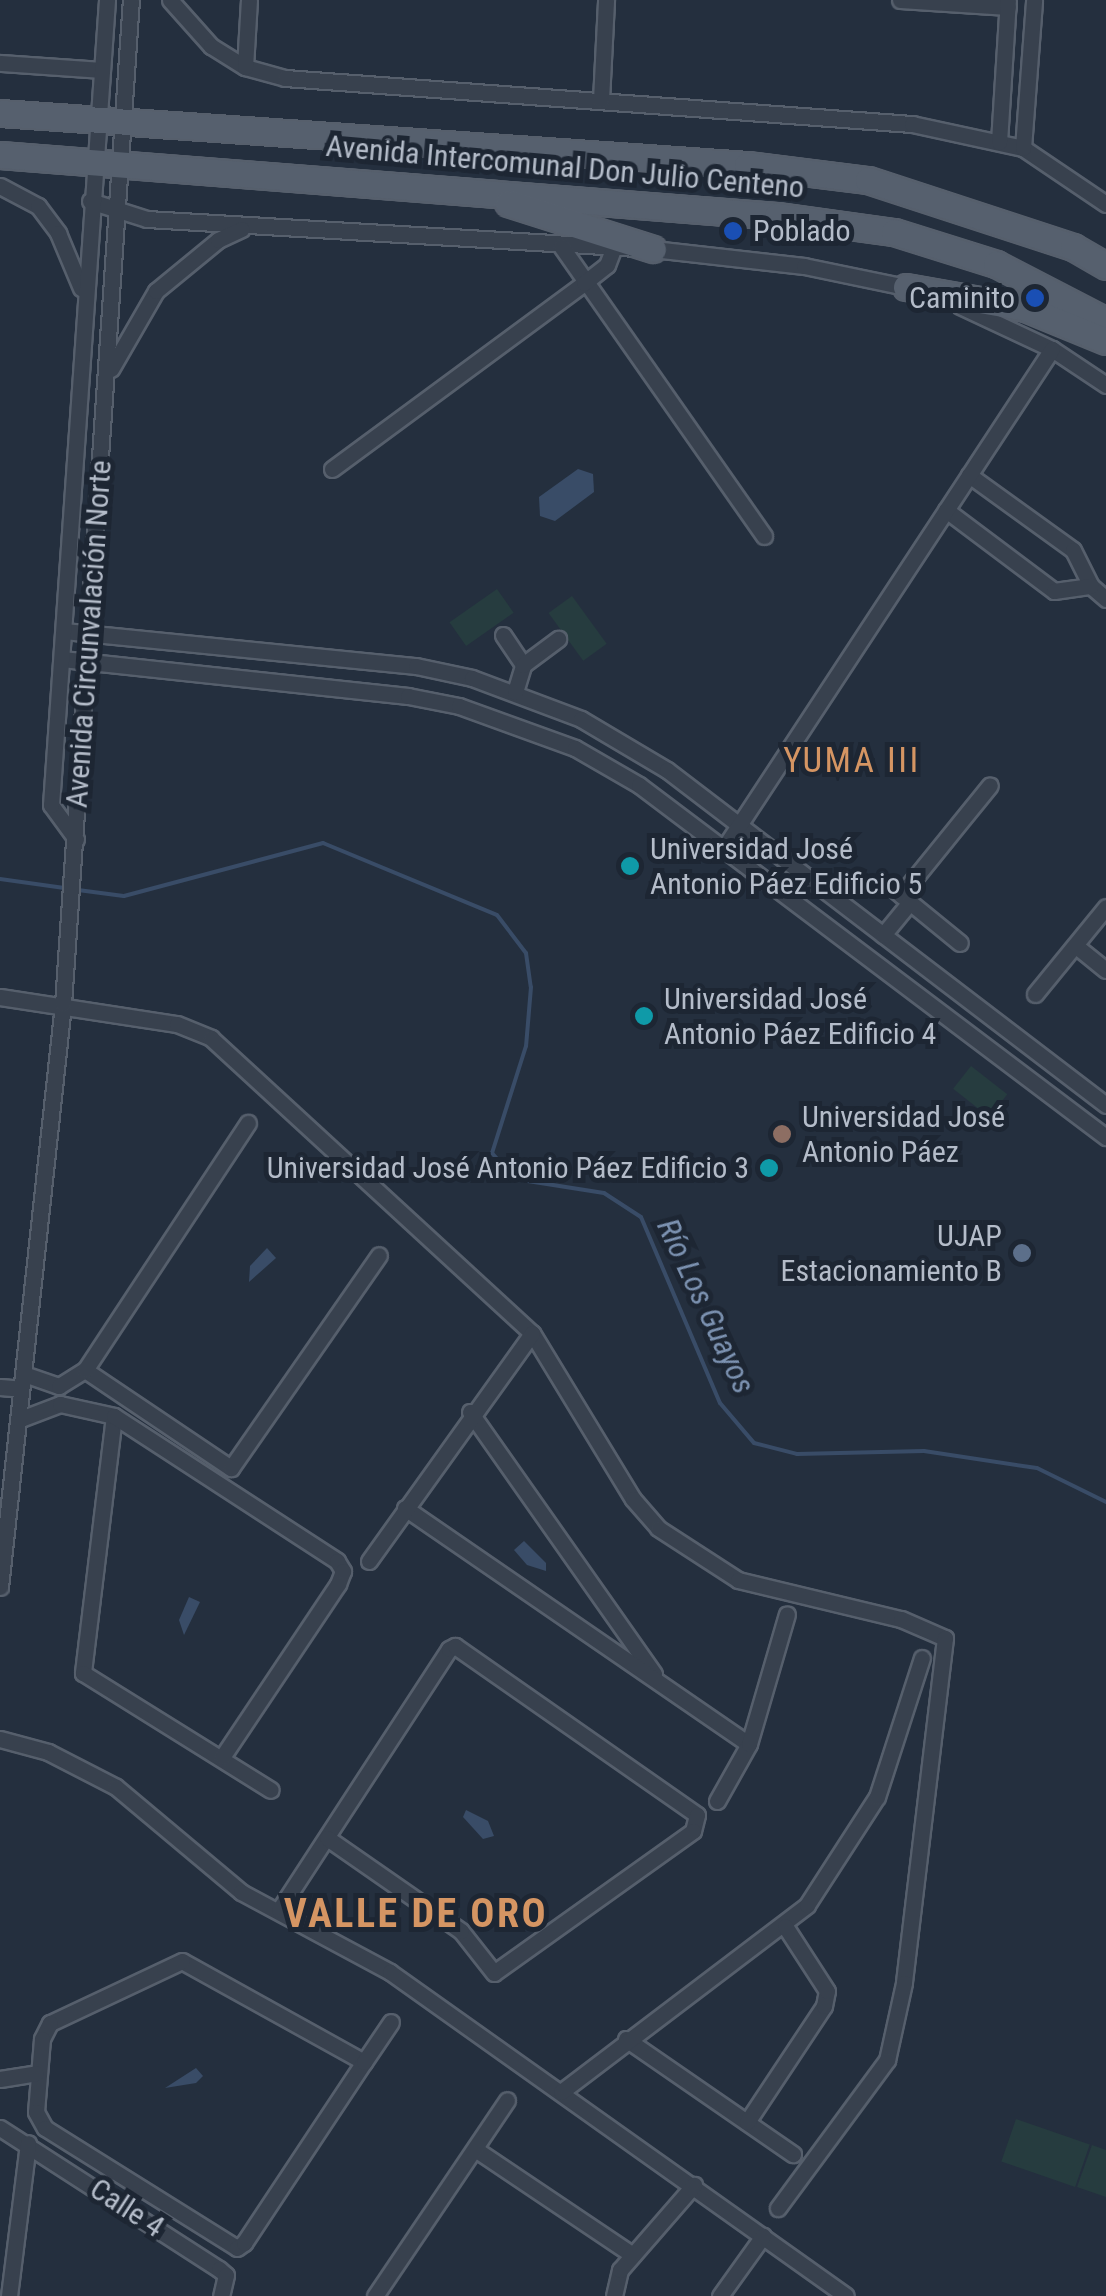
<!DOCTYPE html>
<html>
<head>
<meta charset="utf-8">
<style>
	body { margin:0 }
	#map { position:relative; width:1106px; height:2296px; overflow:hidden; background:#242f3e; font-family:"Roboto Condensed",sans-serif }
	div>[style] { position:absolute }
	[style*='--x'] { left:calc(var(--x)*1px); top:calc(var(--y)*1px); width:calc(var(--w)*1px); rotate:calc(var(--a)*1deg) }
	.green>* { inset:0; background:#263c3f; transform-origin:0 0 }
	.water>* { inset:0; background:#394c67 }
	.stream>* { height:4px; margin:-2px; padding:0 2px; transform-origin:2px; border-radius:2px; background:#394c67 }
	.roads { filter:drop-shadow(2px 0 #565f6c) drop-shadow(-2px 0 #565f6c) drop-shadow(0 2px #565f6c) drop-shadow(0 -2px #565f6c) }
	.street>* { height:15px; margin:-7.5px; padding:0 7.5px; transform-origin:7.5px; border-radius:7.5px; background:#38414e }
	.primary>* { height:25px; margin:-12.5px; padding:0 12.5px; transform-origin:12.5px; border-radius:12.5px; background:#56606e }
	.dots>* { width:28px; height:28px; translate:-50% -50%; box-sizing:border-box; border:5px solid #1d2633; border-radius:50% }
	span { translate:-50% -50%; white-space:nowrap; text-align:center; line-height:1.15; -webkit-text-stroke:10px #1d2633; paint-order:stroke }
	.street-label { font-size:30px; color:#b4bcc9 }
	.poi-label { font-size:30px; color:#b4bcc9 }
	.left { translate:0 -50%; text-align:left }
	.right { translate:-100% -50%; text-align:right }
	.water-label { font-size:32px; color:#7c92b1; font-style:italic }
	.quarter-label { font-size:35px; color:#d59563; letter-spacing:2.5px }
	.district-label { font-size:40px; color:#d59563; font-weight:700; letter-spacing:2.5px }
</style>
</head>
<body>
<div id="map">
	<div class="green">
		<div style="left:497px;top:589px;width:29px;height:58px;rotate:55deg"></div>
		<div style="left:572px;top:596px;width:59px;height:29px;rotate:54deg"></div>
		<div style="left:971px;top:1066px;width:46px;height:29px;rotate:38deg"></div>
		<div style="left:1016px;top:2119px;width:78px;height:45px;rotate:19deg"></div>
		<div style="clip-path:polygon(1092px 2145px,1106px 2150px,1106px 2197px,1077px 2187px)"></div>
	</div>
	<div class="water">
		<div style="clip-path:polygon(578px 469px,593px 474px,594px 492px,555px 521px,540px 516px,539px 497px)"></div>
		<div style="clip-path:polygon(267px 1248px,276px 1258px,249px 1282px,250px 1266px)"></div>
		<div style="clip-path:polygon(524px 1541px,546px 1563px,546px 1571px,527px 1565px,514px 1550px)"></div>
		<div style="clip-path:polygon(189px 1597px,200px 1602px,184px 1635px,179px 1620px)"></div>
		<div style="clip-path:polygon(466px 1810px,488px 1821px,494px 1836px,483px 1839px,463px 1817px)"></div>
		<div style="clip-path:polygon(196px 2068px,203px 2076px,196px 2083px,165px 2088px)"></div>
	</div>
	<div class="stream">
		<div style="--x:0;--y:879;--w:65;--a:8"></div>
		<div style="--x:78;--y:890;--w:46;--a:7.4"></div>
		<div style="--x:124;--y:896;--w:206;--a:-14.9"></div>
		<div style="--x:323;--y:843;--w:188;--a:22.5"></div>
		<div style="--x:497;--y:915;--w:48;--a:52.7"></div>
		<div style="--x:526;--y:953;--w:34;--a:82"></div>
		<div style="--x:531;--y:987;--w:59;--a:94.8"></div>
		<div style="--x:526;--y:1046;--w:112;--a:107.6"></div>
		<div style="--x:492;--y:1153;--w:35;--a:49"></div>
		<div style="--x:515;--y:1179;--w:90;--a:8.9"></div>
		<div style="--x:604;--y:1193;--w:44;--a:33"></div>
		<div style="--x:641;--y:1217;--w:202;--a:67"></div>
		<div style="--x:720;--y:1403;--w:52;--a:49.6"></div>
		<div style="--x:754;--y:1443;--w:44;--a:14.3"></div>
		<div style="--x:797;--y:1454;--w:127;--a:-1.4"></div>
		<div style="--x:924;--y:1451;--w:114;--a:8.6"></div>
		<div style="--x:1037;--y:1468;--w:77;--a:26.2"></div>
	</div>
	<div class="roads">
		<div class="street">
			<div style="--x:170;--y:0;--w:62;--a:48.3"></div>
			<div style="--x:211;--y:46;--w:40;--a:32"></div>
			<div style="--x:245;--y:67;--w:41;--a:15.4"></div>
			<div style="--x:285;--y:78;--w:629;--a:4.2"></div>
			<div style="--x:912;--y:124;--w:114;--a:12.2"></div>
			<div style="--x:1023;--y:148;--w:100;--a:34"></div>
			<div style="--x:900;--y:0;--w:108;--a:3.7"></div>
			<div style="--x:0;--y:63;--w:102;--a:3.9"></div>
			<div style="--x:245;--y:67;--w:67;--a:-86.6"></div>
			<div style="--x:601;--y:100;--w:100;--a:-87.1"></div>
			<div style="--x:999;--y:142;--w:142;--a:-86.4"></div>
			<div style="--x:1023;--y:148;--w:148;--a:-85.7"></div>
			<div style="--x:0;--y:186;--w:43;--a:27.8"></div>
			<div style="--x:38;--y:206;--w:34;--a:53"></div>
			<div style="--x:58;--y:233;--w:60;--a:67.3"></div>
			<div style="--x:90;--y:201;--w:60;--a:17.5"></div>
			<div style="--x:147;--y:219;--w:507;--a:3.39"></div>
			<div style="--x:653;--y:249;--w:152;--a:6.4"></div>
			<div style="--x:804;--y:266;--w:108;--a:11.7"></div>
			<div style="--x:561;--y:246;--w:354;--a:55"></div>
			<div style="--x:960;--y:306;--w:102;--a:25.1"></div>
			<div style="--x:1052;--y:349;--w:65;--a:33.7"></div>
			<div style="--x:111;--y:369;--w:90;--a:-60"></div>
			<div style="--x:156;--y:291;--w:80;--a:-39.4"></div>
			<div style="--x:218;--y:240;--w:26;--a:-25"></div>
			<div style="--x:332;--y:469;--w:313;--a:-36.4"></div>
			<div style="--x:584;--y:283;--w:29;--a:-38"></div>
			<div style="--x:607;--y:265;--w:17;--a:-69"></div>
			<div style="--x:969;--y:475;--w:128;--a:35.8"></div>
			<div style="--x:1073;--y:550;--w:40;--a:63.4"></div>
			<div style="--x:1091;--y:586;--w:20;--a:41"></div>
			<div style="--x:946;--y:510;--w:135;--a:36.9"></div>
			<div style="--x:1054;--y:591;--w:37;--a:-8"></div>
			<div style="--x:64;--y:631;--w:354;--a:5.7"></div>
			<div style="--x:416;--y:666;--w:57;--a:12.1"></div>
			<div style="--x:472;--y:678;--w:116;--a:20.6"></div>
			<div style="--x:581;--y:719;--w:100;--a:30.7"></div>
			<div style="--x:667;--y:770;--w:552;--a:37.35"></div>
			<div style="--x:503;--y:635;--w:36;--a:56"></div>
			<div style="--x:62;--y:659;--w:348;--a:6.1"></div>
			<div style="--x:408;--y:696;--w:52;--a:11.1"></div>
			<div style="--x:459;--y:706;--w:123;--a:19.9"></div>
			<div style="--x:575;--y:748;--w:74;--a:30"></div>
			<div style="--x:639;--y:785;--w:585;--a:37.01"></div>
			<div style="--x:515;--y:692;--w:28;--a:-73"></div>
			<div style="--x:523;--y:665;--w:44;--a:-36.6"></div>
			<div style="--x:76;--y:839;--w:42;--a:-126.3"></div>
			<div style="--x:51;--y:805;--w:807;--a:-86.02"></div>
			<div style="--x:724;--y:848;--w:597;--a:-56.68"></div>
			<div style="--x:890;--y:886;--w:90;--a:39.2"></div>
			<div style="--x:901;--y:895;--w:141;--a:-51"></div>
			<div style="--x:883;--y:935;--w:43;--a:-50.7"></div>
			<div style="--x:1076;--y:946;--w:38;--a:39"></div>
			<div style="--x:1035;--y:994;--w:112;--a:-50.8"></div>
			<div style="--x:0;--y:997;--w:179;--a:8.7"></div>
			<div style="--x:177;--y:1024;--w:37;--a:22"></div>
			<div style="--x:211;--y:1038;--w:436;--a:42.6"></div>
			<div style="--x:532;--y:1333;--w:194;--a:58.7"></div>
			<div style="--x:633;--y:1499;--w:38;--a:49"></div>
			<div style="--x:658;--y:1528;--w:95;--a:33"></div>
			<div style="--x:738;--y:1580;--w:168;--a:13.5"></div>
			<div style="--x:901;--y:1619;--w:48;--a:23.4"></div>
			<div style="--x:945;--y:1638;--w:347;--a:96.8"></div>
			<div style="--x:904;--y:1983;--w:79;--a:102.4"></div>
			<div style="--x:887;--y:2060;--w:184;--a:126.4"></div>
			<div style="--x:85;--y:1370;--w:176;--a:33.9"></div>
			<div style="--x:231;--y:1468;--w:259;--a:-55.2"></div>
			<div style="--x:24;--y:1374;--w:37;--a:19"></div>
			<div style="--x:59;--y:1386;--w:31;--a:-32"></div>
			<div style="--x:85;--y:1370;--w:296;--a:-56.6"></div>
			<div style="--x:0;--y:1387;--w:21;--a:5"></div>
			<div style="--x:470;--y:1412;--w:320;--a:54.9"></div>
			<div style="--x:114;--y:1416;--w:259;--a:96.9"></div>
			<div style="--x:83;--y:1673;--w:221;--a:31.9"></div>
			<div style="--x:18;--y:1420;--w:45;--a:-20.9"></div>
			<div style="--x:60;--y:1404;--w:55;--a:12.5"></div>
			<div style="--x:114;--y:1416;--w:266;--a:33"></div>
			<div style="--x:337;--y:1561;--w:12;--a:59"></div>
			<div style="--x:343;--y:1571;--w:14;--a:111"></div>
			<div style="--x:338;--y:1584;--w:208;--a:123.8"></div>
			<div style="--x:405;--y:1508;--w:417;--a:34.5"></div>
			<div style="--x:369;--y:1561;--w:280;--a:-54.4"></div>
			<div style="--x:0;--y:1587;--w:586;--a:-83.83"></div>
			<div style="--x:63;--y:1004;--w:1006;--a:-86.13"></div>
			<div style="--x:0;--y:1739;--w:50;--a:15.2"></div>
			<div style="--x:48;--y:1752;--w:76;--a:27.2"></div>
			<div style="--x:116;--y:1787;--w:163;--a:40"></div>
			<div style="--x:241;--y:1892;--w:169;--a:28.2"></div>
			<div style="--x:390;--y:1972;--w:559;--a:35.39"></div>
			<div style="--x:717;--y:1801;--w:65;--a:-60.7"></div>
			<div style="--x:749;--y:1744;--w:135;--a:-73.7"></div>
			<div style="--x:279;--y:1910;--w:311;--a:-56.9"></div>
			<div style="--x:449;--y:1649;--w:7;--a:-27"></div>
			<div style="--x:455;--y:1646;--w:295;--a:34.9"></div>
			<div style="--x:697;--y:1815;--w:16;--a:104"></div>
			<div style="--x:693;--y:1831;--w:244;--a:144.5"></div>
			<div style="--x:494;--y:1973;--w:53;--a:-128.2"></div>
			<div style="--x:461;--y:1931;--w:163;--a:-145.2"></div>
			<div style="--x:626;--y:2039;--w:203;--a:34.6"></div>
			<div style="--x:364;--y:2062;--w:208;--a:-151"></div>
			<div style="--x:182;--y:1961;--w:146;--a:154.8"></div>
			<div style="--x:50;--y:2023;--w:18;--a:117"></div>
			<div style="--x:42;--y:2039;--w:73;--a:94.7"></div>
			<div style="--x:36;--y:2112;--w:18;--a:61"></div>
			<div style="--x:45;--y:2128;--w:226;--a:32"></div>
			<div style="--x:237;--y:2248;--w:9;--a:-36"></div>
			<div style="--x:244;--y:2243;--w:217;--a:-56.5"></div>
			<div style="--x:364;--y:2062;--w:48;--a:-56"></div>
			<div style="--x:0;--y:2079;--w:36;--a:-9"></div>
			<div style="--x:561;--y:2092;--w:309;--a:-37.2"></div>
			<div style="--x:807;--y:1905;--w:129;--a:-57.1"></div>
			<div style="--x:877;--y:1797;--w:146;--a:-72.1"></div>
			<div style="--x:747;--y:2122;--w:139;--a:-56.4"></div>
			<div style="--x:824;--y:2006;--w:15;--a:-79"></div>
			<div style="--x:827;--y:1991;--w:77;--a:-122.9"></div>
			<div style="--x:0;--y:2128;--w:260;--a:32.8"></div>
			<div style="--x:219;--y:2269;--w:9;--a:41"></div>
			<div style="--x:226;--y:2275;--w:22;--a:103"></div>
			<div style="--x:475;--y:2149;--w:190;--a:33.9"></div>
			<div style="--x:9;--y:2296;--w:154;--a:-82.9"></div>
			<div style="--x:375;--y:2296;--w:236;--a:-56"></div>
			<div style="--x:614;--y:2296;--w:27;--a:-77"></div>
			<div style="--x:620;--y:2270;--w:113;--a:-49"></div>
			<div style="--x:720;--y:2296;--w:74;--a:-54.4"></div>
		</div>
		<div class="primary">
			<div style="--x:0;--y:113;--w:749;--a:3.98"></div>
			<div style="--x:747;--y:165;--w:122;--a:7.1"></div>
			<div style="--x:868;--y:180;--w:216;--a:18.1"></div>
			<div style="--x:1073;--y:247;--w:38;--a:30"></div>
			<div style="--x:0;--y:155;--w:779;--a:4.49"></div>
			<div style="--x:777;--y:216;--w:118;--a:7.8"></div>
			<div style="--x:894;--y:232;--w:107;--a:17.4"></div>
			<div style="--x:996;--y:264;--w:124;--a:27.4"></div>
			<div style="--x:508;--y:203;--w:152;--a:17.6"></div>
			<div style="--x:906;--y:287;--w:121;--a:10"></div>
			<div style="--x:1025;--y:308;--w:87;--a:22.2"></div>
		</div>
	</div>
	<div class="dots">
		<div style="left:733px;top:231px;background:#1a4fb4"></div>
		<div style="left:1035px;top:298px;background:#1a4fb4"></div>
		<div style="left:630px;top:866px;background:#0f9aa8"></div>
		<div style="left:644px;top:1016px;background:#0f9aa8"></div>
		<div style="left:782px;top:1134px;background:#8d6e63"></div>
		<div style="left:769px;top:1168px;background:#0f9aa8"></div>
		<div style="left:1022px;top:1253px;background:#5c6f8a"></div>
	</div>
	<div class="street-label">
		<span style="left:565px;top:167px;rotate:5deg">Avenida Intercomunal Don Julio Centeno</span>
		<span style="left:89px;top:634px;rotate:-86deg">Avenida Circunvalación Norte</span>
		<span style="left:127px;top:2208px;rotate:33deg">Calle 4</span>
	</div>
	<div class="poi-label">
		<span class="left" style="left:753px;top:231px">Poblado</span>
		<span class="right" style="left:1015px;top:298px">Caminito</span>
		<span class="left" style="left:650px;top:866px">Universidad José<br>Antonio Páez Edificio 5</span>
		<span class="left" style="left:664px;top:1016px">Universidad José<br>Antonio Páez Edificio 4</span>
		<span class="left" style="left:802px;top:1134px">Universidad José<br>Antonio Páez</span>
		<span class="right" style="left:749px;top:1168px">Universidad José Antonio Páez Edificio 3</span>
		<span class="right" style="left:1002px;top:1253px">UJAP<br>Estacionamiento B</span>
	</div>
	<div class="water-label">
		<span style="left:706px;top:1306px;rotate:65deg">Río Los Guayos</span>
	</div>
	<div class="quarter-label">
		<span style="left:852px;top:761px">YUMA III</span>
	</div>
	<div class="district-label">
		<span style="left:416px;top:1914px">VALLE DE ORO</span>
	</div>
</div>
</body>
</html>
